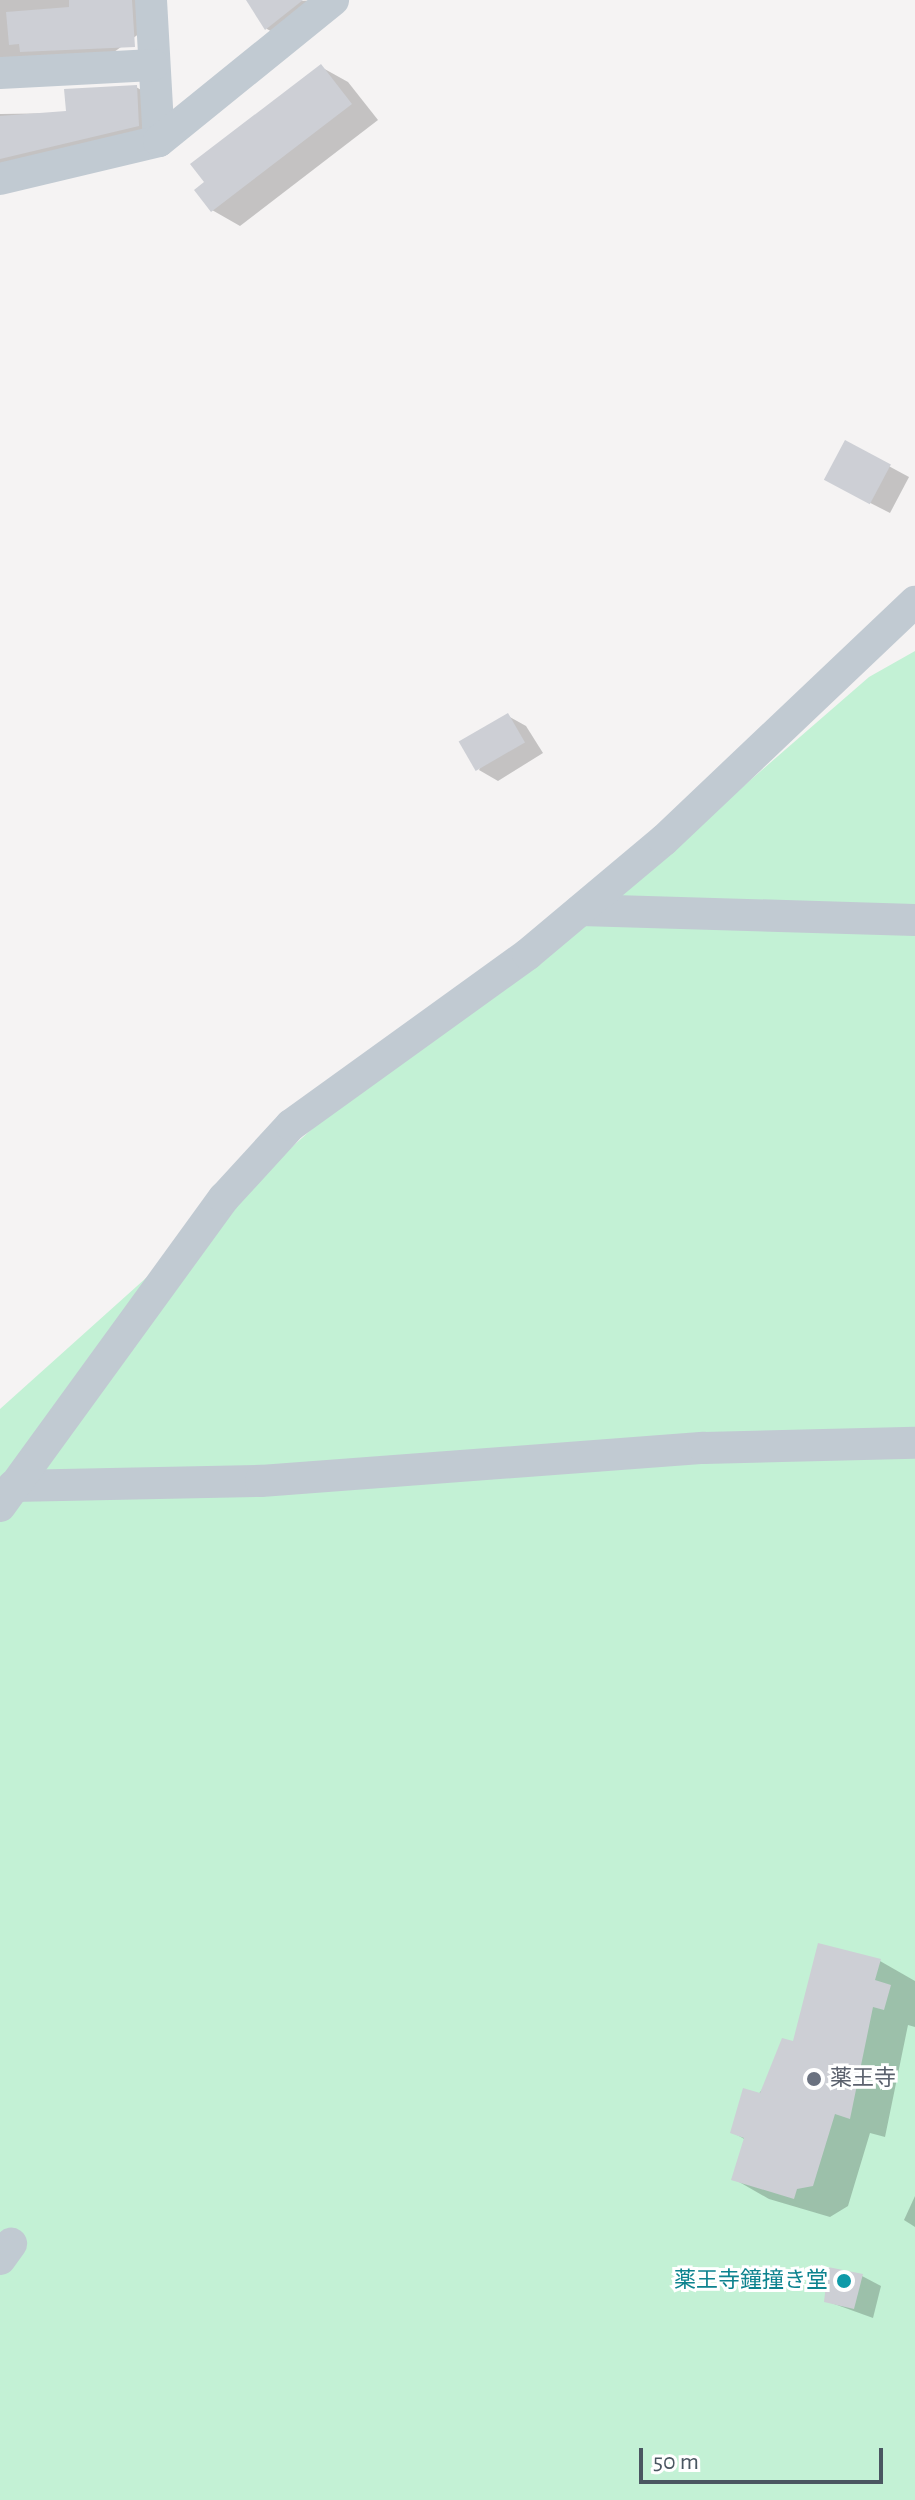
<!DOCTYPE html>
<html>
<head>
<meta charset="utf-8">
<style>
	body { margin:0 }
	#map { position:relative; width:915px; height:2500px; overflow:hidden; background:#f5f3f3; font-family:"Alegreya Sans","Noto Sans JP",sans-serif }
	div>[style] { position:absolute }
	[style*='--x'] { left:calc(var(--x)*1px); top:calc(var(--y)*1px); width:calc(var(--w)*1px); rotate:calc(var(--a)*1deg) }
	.green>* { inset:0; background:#c3f1d5 }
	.shadow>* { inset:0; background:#0003 }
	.building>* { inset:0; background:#cdcfd5; transform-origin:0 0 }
	.minor>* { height:32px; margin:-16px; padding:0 16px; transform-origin:16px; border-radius:16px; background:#c1cad2 }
	.dots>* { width:22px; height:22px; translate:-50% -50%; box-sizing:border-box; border:4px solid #fff; border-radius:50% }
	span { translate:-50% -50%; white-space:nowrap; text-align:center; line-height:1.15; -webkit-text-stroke:6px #fff; paint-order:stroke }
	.worship-label { font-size:22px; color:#5b616d }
	.left { translate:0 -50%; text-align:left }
	.culture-label { font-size:22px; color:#0d838f }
	.right { translate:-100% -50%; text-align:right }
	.scale { position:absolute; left:639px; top:2448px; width:244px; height:36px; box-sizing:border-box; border:4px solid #4a5661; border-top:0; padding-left:10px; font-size:24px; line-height:28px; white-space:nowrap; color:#4a5661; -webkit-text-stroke:6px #fff; paint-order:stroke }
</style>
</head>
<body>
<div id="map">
	<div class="green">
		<div style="clip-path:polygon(915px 651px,915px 2500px,0 2500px,0 1409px,351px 1094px,542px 961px,869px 677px)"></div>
	</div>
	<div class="shadow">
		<div style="clip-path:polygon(0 0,151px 0,151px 25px,110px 55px,0 69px)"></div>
		<div style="clip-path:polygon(333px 0,285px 39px,267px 29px,250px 2px)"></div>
		<div style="clip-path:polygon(321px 67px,348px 82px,378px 120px,240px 226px,212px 210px)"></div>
		<div style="clip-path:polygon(136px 87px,155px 98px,157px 136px,0 179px,0 114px,68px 113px)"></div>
		<div style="clip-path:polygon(846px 443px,909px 477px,890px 513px,845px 490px)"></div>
		<div style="clip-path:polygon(508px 716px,526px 726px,543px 753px,498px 781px,479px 770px)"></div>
		<div style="clip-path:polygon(880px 1961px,915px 1981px,915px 2027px,908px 2025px,885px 2137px,870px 2133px,848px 2206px,830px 2217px,769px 2199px,734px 2179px,746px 2140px,732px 2132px,794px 2044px)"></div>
		<div style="clip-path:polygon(915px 2196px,915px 2227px,904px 2220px)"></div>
		<div style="clip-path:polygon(862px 2276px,881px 2286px,873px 2318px,826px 2301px)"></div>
	</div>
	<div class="building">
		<div style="clip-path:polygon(69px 0,132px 0,135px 47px,20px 52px,19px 44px,9px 45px,6px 12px,69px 7px)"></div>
		<div style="clip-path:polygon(246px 0,303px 0,265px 30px)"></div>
		<div style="clip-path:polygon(321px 64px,352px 104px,211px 212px,194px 190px,204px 182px,190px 164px)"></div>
		<div style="clip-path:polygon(137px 85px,139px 126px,0 159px,0 116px,66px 111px,64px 89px)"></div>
		<div style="left:845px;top:440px;width:52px;height:45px;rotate:28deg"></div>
		<div style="left:508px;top:713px;width:34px;height:57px;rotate:60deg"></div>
		<div style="clip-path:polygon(818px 1943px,881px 1959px,875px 1980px,891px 1985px,884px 2010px,873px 2007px,850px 2119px,835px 2114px,813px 2186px,797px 2189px,794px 2199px,731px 2180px,744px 2138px,730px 2133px,743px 2088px,760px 2093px,782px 2038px,793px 2041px)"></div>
		<div style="clip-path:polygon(828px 2267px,863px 2274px,854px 2309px,824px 2302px)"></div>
	</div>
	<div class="minor">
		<div style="--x:151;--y:0;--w:141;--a:86.8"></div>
		<div style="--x:0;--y:73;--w:153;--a:-3"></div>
		<div style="--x:0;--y:179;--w:163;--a:-13.4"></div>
		<div style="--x:159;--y:141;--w:224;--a:-39"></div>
		<div style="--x:581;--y:910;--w:334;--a:1.7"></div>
		<div style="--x:13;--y:1486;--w:248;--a:-1.2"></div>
		<div style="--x:261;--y:1481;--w:444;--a:-4.3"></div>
		<div style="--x:704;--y:1448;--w:211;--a:-1.4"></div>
		<div style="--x:0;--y:1506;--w:381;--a:-54"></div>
		<div style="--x:224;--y:1198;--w:99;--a:-47.5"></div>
		<div style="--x:291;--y:1125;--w:292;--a:-35.8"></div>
		<div style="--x:528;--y:954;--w:177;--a:-40"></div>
		<div style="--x:664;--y:840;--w:346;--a:-43.5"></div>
		<div style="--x:0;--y:2259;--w:19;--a:-54"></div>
	</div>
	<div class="dots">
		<div style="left:814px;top:2079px;background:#6b7280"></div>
		<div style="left:844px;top:2281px;background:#0f9aa8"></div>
	</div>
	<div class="worship-label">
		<span class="left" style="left:830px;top:2079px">薬王寺</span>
	</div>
	<div class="culture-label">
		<span class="right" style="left:828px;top:2281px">薬王寺鐘撞き堂</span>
	</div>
	<div class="scale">50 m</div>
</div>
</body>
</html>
